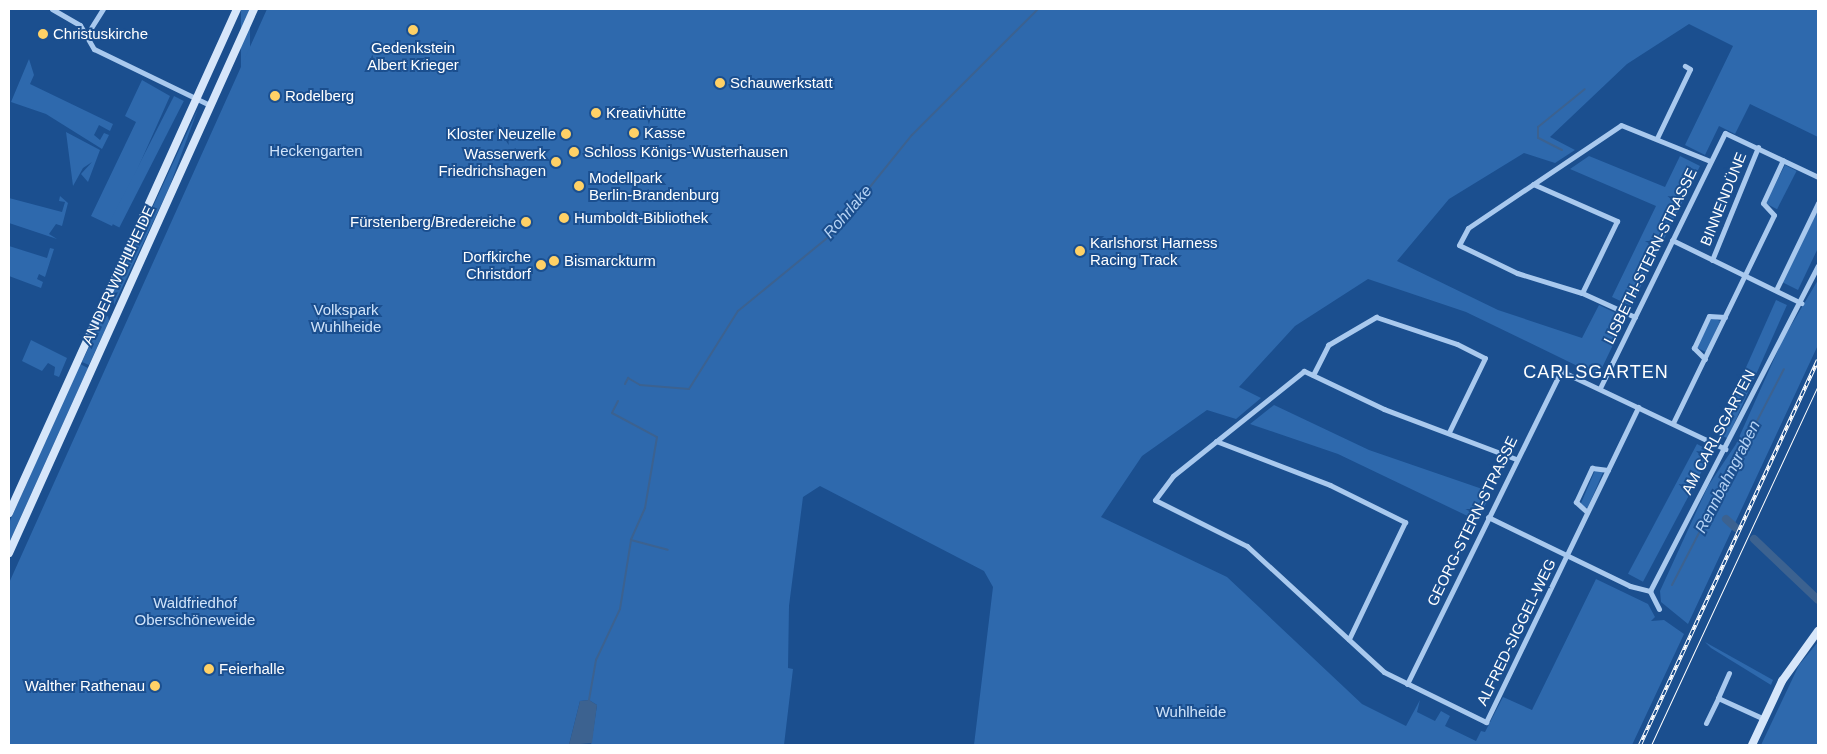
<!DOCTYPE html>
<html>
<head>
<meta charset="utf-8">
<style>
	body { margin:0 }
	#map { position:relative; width:1827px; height:754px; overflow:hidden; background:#1b4f8f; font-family:Helvetica,sans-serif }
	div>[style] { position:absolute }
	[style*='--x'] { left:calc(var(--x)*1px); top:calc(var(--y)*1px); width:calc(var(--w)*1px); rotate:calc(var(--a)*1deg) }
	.green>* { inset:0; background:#2e69ad; transform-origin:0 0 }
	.water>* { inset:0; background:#3c6290 }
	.stream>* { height:2px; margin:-1px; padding:0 1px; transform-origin:1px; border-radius:1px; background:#3c6290 }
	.canal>* { height:8px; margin:-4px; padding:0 4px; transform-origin:4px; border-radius:4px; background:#3c6290 }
	.street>* { height:5px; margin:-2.5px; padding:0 2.5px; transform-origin:2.5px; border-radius:2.5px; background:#a9c9ee }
	.secondary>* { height:8px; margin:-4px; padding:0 4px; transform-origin:4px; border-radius:4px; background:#d6e6fa }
	.tram>* { height:1px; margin:-0.5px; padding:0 0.5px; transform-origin:0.5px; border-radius:0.5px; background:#fff }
	.rail>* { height:4px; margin-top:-2px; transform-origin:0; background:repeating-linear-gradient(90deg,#1b4f8f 0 5.5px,#fff 0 11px); box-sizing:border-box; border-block:1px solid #fff }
	.dots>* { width:14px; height:14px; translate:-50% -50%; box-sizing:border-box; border:2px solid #1b4f8f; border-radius:50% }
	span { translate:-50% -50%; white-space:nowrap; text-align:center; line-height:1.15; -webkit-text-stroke:4px #1b4f8f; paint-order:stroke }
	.poi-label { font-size:15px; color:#fff }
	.left { translate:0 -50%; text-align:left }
	.right { translate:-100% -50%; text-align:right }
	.park-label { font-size:15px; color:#cfe3fa }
	.street-label { font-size:15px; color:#fff }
	.water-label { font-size:16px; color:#b5d3f5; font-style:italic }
	.quarter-label { font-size:18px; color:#fff; letter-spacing:1px }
	.frame { position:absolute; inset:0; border:10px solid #fff; pointer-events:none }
</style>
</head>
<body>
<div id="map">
	<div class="green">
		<div style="left:241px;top:9px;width:9px;height:83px"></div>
		<div style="clip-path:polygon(267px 9px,1818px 9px,1818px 137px,1750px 104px,1735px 134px,1719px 126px,1705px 155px,1685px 145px,1733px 46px,1689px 24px,1627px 64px,1550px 137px,1575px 150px,1555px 163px,1524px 153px,1449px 199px,1397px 261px,1498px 310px,1582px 338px,1599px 305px,1626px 318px,1598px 376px,1466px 312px,1368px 279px,1295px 326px,1239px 387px,1261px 398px,1236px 419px,1207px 410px,1142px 456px,1101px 517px,1227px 577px,1362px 704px,1406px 726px,1420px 700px,1417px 712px,1435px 721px,1441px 711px,1450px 716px,1445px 726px,1476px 741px,1481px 731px,1485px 732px,1503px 697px,1532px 710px,1596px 579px,1648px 604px,1655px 617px,1651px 621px,1664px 620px,1684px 634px,1632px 745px,974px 745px,993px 587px,984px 571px,820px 486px,803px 497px,789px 606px,788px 668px,793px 669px,784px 745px,591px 745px,597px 705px,589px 700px,580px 701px,569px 745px,9px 745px,9px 583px)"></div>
		<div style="clip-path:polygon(29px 59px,34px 75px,30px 84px,113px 124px,110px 131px,99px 125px,94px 135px,100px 140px,104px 133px,109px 135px,102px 149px,46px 114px,11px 102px)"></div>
		<div style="clip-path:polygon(142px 80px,170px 96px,112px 226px,91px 216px,136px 122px,125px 116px)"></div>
		<div style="left:174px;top:96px;width:11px;height:142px;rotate:27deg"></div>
		<div style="clip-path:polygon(198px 109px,169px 188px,114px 305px,113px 293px)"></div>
		<div style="clip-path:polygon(66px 132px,100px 150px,88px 182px,81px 174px,92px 162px,83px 168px,73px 186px)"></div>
		<div style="clip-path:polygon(1589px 156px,1665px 187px,1680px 156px,1700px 166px,1631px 306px,1612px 297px,1656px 206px,1570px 169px)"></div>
		<div style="left:1785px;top:165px;width:13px;height:43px;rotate:27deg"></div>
		<div style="clip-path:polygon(60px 196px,68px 203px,62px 226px,56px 224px,49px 234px,57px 239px,9px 223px,9px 198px,62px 212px,65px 202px,59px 201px)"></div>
		<div style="clip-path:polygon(1818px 207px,1818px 248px,1798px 290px,1782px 282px)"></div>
		<div style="clip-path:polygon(9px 246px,47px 258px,50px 248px,54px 249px,45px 277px,39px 274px,37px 279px,43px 282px,41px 288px,9px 276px)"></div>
		<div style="clip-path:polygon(1818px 280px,1818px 345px,1688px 624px,1661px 602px,1660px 591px,1708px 486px,1736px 444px,1783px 339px)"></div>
		<div style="left:1776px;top:300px;width:12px;height:146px;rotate:24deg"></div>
		<div style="clip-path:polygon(108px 316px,109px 321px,89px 365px,82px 362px,102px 318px)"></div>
		<div style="left:1711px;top:317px;width:10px;height:34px;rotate:24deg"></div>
		<div style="clip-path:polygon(31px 340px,67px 358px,59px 377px,54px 375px,55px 367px,48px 363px,42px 371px,22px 361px)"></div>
		<div style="clip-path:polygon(80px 364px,88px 368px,9px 543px,9px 523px)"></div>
		<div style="clip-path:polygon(1274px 405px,1369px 450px,1491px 492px,1478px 521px,1338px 454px,1250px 424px)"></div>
		<div style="left:1697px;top:444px;width:17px;height:147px;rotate:28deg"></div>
		<div style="left:1596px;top:468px;width:8px;height:40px;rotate:23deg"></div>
		<div style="clip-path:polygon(1761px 543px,1818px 598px,1818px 604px,1760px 547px)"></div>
		<div style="clip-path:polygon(1705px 642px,1773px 680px,1771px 685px,1711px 648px)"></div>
		<div style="clip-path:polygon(1818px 642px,1818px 745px,1761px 745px,1799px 665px)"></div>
	</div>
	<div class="water">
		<div style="clip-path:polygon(589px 700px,597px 705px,592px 743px,569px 745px,580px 701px)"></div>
	</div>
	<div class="stream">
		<div style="--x:1562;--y:150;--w:27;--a:-153"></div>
		<div style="--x:1538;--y:138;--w:11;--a:-90"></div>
		<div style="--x:1538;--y:127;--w:60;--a:-39"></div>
		<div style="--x:625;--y:384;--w:7;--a:-63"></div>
		<div style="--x:628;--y:378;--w:14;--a:30"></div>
		<div style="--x:640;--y:385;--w:49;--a:4.7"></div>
		<div style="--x:689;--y:389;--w:92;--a:-57.9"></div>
		<div style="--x:738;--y:311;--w:122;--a:-39.3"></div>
		<div style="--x:832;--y:234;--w:127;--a:-51.1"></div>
		<div style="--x:912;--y:135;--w:178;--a:-45"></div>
		<div style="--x:618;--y:401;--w:13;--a:117"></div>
		<div style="--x:612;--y:413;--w:51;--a:28.1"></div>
		<div style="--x:657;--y:437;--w:72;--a:99.6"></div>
		<div style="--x:645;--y:508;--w:35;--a:114"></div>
		<div style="--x:631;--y:540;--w:38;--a:15"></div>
		<div style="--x:1672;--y:585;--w:243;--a:-62.6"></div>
		<div style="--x:589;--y:700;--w:41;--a:-80.1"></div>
		<div style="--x:596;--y:660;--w:56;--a:-64.8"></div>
		<div style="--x:620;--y:609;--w:70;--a:-80.9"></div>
	</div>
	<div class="canal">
		<div style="--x:1726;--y:519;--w:13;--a:42"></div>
		<div style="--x:1754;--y:539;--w:88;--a:43.6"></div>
	</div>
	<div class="street">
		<div style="--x:52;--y:9;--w:32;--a:30"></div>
		<div style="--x:80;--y:25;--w:28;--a:60"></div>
		<div style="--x:94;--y:49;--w:129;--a:25.8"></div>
		<div style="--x:86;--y:36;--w:32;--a:-58"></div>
		<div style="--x:1657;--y:138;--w:76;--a:-64.4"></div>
		<div style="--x:1690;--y:69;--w:6;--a:-149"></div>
		<div style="--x:1533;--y:184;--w:92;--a:23.8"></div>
		<div style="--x:1617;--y:221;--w:80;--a:115.9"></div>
		<div style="--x:1672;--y:240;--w:144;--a:26"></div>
		<div style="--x:1712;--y:260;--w:122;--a:-67.8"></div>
		<div style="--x:1776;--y:290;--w:97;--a:-64.2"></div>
		<div style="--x:1635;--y:317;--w:58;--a:-155.6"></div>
		<div style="--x:1582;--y:293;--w:68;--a:-162.9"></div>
		<div style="--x:1517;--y:273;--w:64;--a:-154.2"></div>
		<div style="--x:1459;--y:245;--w:19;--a:-62"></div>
		<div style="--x:1468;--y:228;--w:184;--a:-33.9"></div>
		<div style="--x:1621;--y:125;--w:96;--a:22"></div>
		<div style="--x:1705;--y:359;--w:16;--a:-135"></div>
		<div style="--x:1694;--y:348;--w:35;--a:-65"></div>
		<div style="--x:1709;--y:316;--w:16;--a:4"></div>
		<div style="--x:1313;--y:375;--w:34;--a:-63"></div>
		<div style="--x:1328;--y:345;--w:56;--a:-30.3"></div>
		<div style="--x:1376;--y:317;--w:85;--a:18.4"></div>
		<div style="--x:1457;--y:344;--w:31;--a:27"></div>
		<div style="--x:1485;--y:358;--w:82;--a:115.9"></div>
		<div style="--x:1600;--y:388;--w:284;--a:-63.9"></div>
		<div style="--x:1725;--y:133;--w:103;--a:25.3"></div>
		<div style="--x:1673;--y:423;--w:231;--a:-64.1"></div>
		<div style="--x:1774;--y:215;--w:16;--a:-133"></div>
		<div style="--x:1763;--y:203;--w:47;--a:-65.1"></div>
		<div style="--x:1216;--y:441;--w:122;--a:21.1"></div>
		<div style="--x:1330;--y:485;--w:84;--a:26.3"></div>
		<div style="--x:1405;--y:522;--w:130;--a:115.6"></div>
		<div style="--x:1516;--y:459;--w:141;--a:-159.3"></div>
		<div style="--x:1384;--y:409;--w:89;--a:-154.6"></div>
		<div style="--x:1304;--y:371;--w:168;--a:141.3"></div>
		<div style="--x:1173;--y:476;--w:30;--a:127"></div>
		<div style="--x:1155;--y:500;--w:103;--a:26.6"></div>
		<div style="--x:1247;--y:546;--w:186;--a:42.6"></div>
		<div style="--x:1384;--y:672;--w:114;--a:26.1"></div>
		<div style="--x:1486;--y:722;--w:350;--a:-64.2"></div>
		<div style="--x:1587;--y:512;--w:15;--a:-138"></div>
		<div style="--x:1576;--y:502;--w:38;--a:-65"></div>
		<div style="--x:1592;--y:468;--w:16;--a:7"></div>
		<div style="--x:1488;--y:517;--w:158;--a:25.9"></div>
		<div style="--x:1630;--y:586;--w:21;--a:14"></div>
		<div style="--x:1659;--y:609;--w:20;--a:-117"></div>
		<div style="--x:1650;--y:591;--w:366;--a:-62.7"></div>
		<div style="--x:1729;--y:673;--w:27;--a:114"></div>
		<div style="--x:1718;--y:698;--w:51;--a:24.5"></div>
		<div style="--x:1407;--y:684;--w:349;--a:-63.8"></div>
		<div style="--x:1561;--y:371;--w:182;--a:25.4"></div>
		<div style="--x:1706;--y:723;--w:28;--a:-64"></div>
	</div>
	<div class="secondary">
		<div style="--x:9;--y:513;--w:553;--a:-65.66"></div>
		<div style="--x:9;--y:553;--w:597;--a:-65.75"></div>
		<div style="--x:1752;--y:745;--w:71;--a:-64.9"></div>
		<div style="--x:1782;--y:681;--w:62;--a:-54.2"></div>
	</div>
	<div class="tram">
		<div style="--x:1651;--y:745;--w:397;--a:-65.1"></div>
	</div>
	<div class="rail">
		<div style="--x:1640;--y:745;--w:424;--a:-65.2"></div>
	</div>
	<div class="dots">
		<div style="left:413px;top:30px;background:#ffd166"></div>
		<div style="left:43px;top:34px;background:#ffd166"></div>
		<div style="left:720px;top:83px;background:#ffd166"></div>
		<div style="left:275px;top:96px;background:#ffd166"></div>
		<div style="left:596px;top:113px;background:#ffd166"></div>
		<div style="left:634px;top:133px;background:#ffd166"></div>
		<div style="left:566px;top:134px;background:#ffd166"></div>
		<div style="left:574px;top:152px;background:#ffd166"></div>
		<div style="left:556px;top:162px;background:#ffd166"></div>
		<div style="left:579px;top:186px;background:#ffd166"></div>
		<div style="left:564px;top:218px;background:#ffd166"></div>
		<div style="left:526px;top:222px;background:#ffd166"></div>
		<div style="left:1080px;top:251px;background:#ffd166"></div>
		<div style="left:554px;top:261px;background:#ffd166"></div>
		<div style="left:541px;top:265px;background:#ffd166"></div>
		<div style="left:209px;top:669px;background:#ffd166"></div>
		<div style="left:155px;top:686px;background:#ffd166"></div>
	</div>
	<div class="poi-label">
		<span class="left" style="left:53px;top:34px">Christuskirche</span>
		<span style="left:413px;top:56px">Gedenkstein<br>Albert Krieger</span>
		<span class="left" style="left:730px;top:83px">Schauwerkstatt</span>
		<span class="left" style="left:285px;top:96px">Rodelberg</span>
		<span class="left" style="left:606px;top:113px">Kreativhütte</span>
		<span class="left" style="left:644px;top:133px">Kasse</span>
		<span class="right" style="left:556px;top:134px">Kloster Neuzelle</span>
		<span class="left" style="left:584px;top:152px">Schloss Königs-Wusterhausen</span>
		<span class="right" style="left:546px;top:162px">Wasserwerk<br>Friedrichshagen</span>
		<span class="left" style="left:589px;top:186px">Modellpark<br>Berlin-Brandenburg</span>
		<span class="left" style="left:574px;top:218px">Humboldt-Bibliothek</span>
		<span class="right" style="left:516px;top:222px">Fürstenberg/Bredereiche</span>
		<span class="left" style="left:1090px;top:251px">Karlshorst Harness<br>Racing Track</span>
		<span class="right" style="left:531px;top:265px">Dorfkirche<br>Christdorf</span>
		<span class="left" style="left:564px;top:261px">Bismarckturm</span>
		<span class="left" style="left:219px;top:669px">Feierhalle</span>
		<span class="right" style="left:145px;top:686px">Walther Rathenau</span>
	</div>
	<div class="park-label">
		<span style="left:316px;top:151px">Heckengarten</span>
		<span style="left:346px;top:318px">Volkspark<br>Wuhlheide</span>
		<span style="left:195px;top:611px">Waldfriedhof<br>Oberschöneweide</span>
		<span style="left:1191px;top:712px">Wuhlheide</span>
	</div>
	<div class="street-label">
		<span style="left:1723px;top:199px;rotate:-68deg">BINNENDÜNE</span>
		<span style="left:1650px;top:256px;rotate:-64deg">LISBETH-STERN-STRASSE</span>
		<span style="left:118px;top:275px;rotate:-65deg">AN DER WUHLHEIDE</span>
		<span style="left:1718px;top:432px;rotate:-62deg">AM CARLSGARTEN</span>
		<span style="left:1472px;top:521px;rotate:-64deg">GEORG-STERN-STRASSE</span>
		<span style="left:1516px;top:632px;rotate:-64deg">ALFRED-SIGGEL-WEG</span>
	</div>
	<div class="water-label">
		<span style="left:848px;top:212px;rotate:-49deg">Rohrlake</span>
		<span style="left:1728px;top:477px;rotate:-63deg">Rennbahngraben</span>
	</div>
	<div class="quarter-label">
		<span style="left:1596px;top:372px">CARLSGARTEN</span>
	</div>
	<div class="frame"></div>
</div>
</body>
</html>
